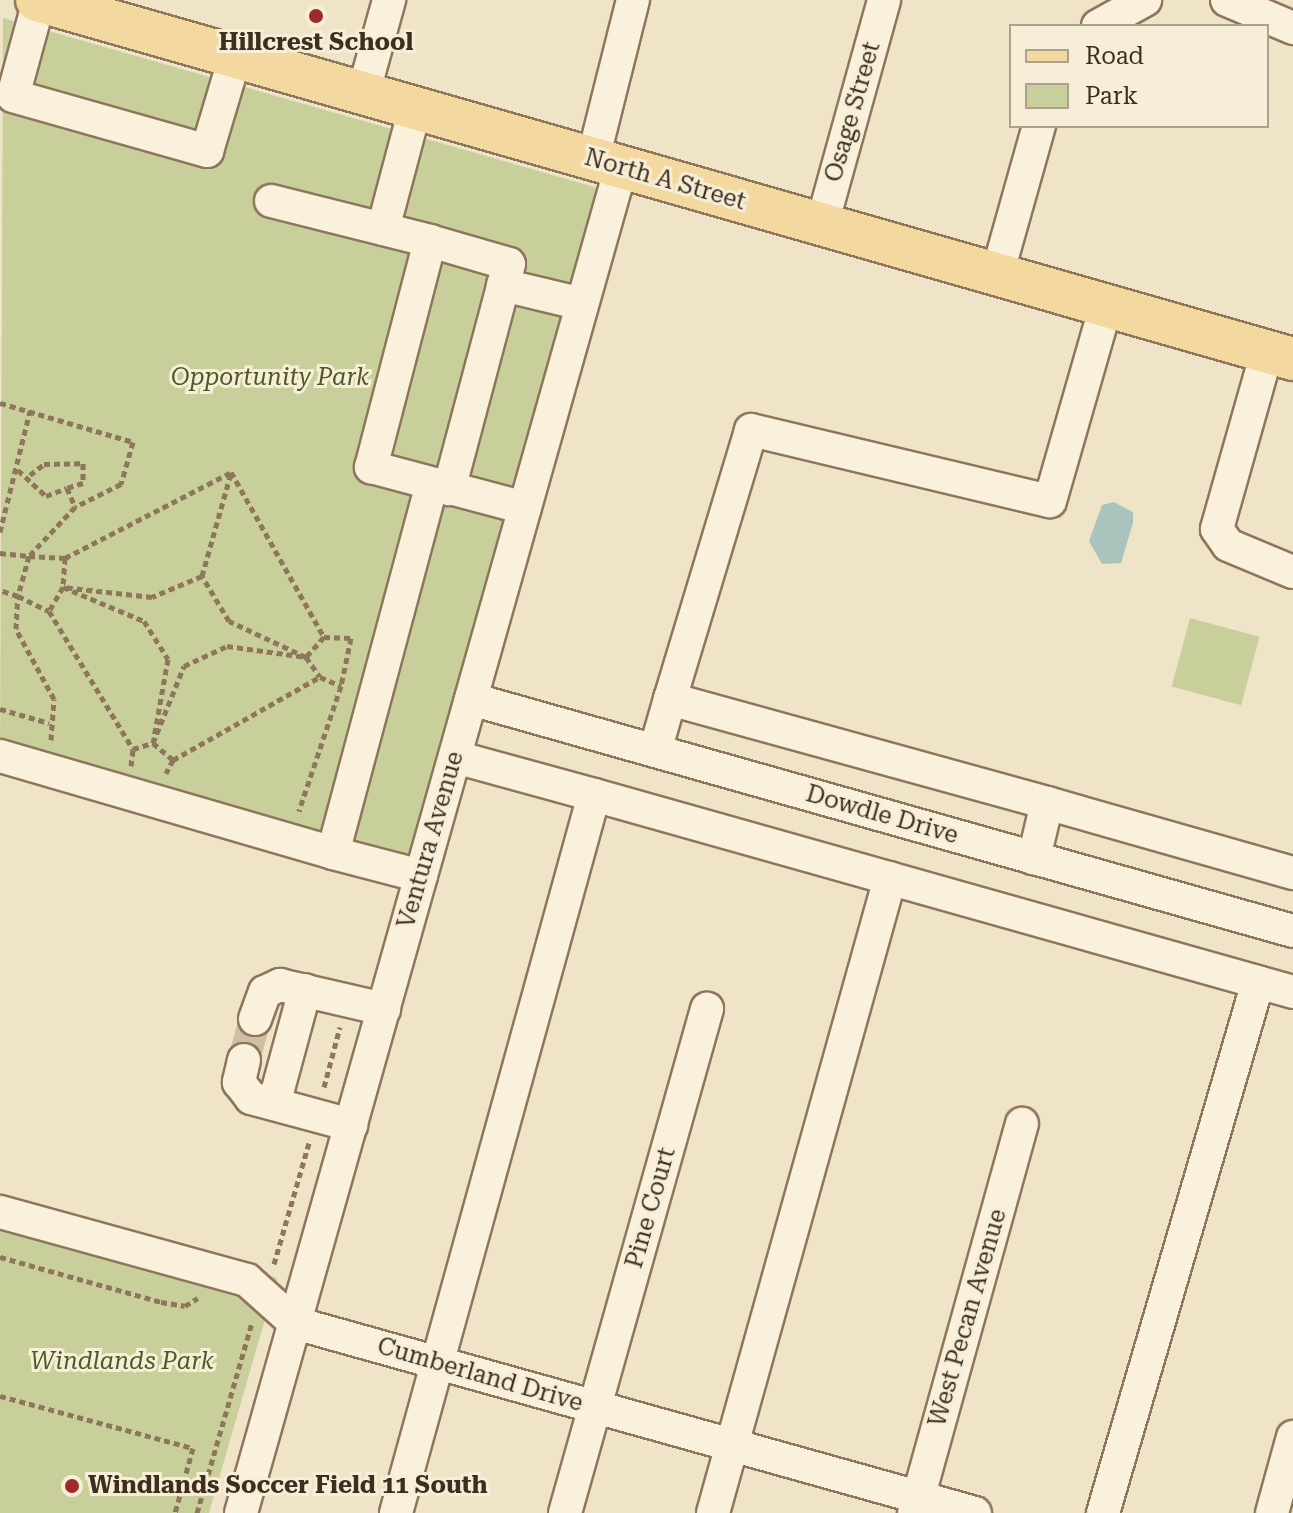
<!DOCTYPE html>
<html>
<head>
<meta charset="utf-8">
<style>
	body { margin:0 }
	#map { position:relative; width:1293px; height:1513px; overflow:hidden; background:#f0e4c8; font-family:"Roboto Serif",serif }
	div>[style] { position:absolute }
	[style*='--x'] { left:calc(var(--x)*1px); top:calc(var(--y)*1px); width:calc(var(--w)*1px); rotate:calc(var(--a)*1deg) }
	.green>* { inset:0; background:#c9cf9b; transform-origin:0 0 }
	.water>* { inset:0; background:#a9c4bc }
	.minor-tunnel>* { height:32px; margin-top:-16px; transform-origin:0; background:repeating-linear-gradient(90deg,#ccc0a6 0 32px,transparent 0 48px) }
	.path>* { height:5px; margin-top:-2.5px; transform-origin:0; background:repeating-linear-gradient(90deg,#8d765c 0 6px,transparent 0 10px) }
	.roads { filter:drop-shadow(2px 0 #8d765c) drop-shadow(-2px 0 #8d765c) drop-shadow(0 2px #8d765c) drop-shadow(0 -2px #8d765c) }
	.minor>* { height:32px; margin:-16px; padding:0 16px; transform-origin:16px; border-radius:16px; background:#faf1dc }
	.major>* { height:42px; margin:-21px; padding:0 21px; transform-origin:21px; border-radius:21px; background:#f3d9a0 }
	.dots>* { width:22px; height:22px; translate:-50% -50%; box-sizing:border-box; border:4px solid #f7eed8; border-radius:50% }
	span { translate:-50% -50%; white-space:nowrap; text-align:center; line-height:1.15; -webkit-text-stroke:6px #f7eed8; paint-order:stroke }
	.poi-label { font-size:24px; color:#3d2e20; font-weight:700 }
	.left { translate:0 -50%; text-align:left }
	.street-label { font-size:24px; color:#3d2e20 }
	.park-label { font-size:24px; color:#4d5a26; font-style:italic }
	.legend { position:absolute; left:1009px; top:24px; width:260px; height:104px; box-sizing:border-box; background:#f7eed8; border:2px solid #ada18e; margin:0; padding:10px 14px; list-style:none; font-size:24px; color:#3d2e20 }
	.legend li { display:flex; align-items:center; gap:16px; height:40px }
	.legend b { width:40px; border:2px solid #ada18e }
</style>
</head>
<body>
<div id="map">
	<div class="green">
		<div style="clip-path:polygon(3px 18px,605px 190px,408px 876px,0 760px)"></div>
		<div style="left:1190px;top:618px;width:72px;height:71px;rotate:15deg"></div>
		<div style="clip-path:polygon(0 1199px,277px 1278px,209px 1513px,0 1513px)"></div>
	</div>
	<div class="water">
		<div style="clip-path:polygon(1114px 502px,1133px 512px,1133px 523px,1121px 563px,1102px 564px,1089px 541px,1102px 505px)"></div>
	</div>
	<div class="minor-tunnel">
		<div style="--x:244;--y:1060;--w:42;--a:-75"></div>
	</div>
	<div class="path">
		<div style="--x:0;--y:403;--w:139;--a:16.3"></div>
		<div style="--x:133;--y:442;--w:44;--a:105.9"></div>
		<div style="--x:121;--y:484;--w:51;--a:153.4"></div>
		<div style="--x:75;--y:507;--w:67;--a:133.2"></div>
		<div style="--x:29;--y:556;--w:36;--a:3"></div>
		<div style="--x:65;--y:558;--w:29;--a:94"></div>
		<div style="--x:63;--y:587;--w:28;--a:120"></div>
		<div style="--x:18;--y:470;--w:38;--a:43"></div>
		<div style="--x:46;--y:496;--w:22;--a:-21"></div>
		<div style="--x:67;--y:488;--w:21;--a:67"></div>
		<div style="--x:231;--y:472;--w:189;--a:60.6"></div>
		<div style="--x:324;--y:637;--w:27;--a:132"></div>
		<div style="--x:306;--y:657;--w:24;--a:55"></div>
		<div style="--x:320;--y:677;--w:23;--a:23"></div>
		<div style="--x:341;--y:686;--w:132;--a:108.6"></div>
		<div style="--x:30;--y:475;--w:18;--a:-38"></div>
		<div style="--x:44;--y:464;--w:39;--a:-1"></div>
		<div style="--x:83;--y:463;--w:20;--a:90"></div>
		<div style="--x:83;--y:483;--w:17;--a:163"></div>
		<div style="--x:0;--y:532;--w:125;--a:-76.1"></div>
		<div style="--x:0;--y:553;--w:29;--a:6"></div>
		<div style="--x:29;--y:556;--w:41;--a:105.4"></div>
		<div style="--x:18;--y:596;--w:19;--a:-162"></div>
		<div style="--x:65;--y:558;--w:186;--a:-27.3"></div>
		<div style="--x:202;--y:576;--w:54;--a:157.2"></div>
		<div style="--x:152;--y:597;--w:90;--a:-173.6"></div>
		<div style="--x:63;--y:587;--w:88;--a:22.8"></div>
		<div style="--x:144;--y:621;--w:45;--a:57.7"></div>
		<div style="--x:168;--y:659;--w:85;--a:100.1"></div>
		<div style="--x:153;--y:743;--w:83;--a:-68.1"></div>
		<div style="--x:184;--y:666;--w:47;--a:-24.9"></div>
		<div style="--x:227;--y:646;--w:80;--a:7.9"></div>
		<div style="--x:306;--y:657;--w:85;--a:-154.9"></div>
		<div style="--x:229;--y:621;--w:52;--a:-121"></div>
		<div style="--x:202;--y:576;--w:107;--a:-74.3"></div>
		<div style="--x:324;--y:637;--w:27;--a:2"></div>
		<div style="--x:351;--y:638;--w:49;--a:101.8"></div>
		<div style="--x:0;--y:709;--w:51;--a:15.9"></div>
		<div style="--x:51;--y:740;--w:41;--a:-85.8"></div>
		<div style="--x:54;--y:699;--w:80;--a:-118.5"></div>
		<div style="--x:16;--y:629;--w:33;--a:-87"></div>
		<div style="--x:18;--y:596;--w:34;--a:26"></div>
		<div style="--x:49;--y:611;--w:162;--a:58.7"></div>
		<div style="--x:173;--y:760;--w:169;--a:-29.5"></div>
		<div style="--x:131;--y:766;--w:17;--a:-83"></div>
		<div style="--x:133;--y:749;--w:21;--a:-17"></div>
		<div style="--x:153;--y:743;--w:26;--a:40"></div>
		<div style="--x:173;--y:760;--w:15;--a:118"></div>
		<div style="--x:324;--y:1087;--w:62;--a:-75.1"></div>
		<div style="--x:0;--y:1257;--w:167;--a:15.6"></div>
		<div style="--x:161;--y:1302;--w:24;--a:9"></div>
		<div style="--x:185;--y:1306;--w:15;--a:-32"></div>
		<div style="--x:274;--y:1264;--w:126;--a:-73.9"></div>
		<div style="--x:0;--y:1396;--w:200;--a:15.1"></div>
		<div style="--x:193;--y:1448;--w:67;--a:105.5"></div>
		<div style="--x:197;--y:1513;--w:199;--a:-73.9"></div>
	</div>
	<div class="roads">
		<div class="minor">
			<div style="--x:1227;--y:0;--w:72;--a:23"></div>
			<div style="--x:39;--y:1;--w:98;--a:105.3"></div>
			<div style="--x:13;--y:96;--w:202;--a:15.8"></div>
			<div style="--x:207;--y:151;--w:98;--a:-73.4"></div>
			<div style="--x:1098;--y:26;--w:54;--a:-29"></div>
			<div style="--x:363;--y:94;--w:98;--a:-74.5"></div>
			<div style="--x:593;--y:159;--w:164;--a:-75.9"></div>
			<div style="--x:271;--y:201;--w:164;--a:14.1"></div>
			<div style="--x:430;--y:241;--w:234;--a:104.6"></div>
			<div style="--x:371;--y:467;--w:159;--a:14.9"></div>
			<div style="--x:822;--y:224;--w:232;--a:-74.5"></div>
			<div style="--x:383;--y:229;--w:124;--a:-75.1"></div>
			<div style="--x:430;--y:241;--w:82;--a:16.2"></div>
			<div style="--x:509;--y:264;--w:233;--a:104.9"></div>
			<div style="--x:997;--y:275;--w:155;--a:-74.3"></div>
			<div style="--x:503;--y:285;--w:81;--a:13.5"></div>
			<div style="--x:1267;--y:352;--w:184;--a:105.8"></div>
			<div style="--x:1217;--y:529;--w:19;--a:55"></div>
			<div style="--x:1228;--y:545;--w:70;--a:22.6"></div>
			<div style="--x:471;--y:699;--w:854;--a:15.76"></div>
			<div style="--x:670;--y:699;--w:281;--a:-73.2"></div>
			<div style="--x:751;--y:430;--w:307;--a:13.4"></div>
			<div style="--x:1050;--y:501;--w:203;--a:-74"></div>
			<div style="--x:655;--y:751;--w:54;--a:-73.9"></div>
			<div style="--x:670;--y:699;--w:391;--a:15.4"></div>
			<div style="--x:1047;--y:803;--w:57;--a:103.3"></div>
			<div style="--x:0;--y:756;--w:347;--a:16.2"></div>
			<div style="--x:594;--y:795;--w:726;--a:15.74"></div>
			<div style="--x:1047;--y:803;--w:256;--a:15.9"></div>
			<div style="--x:421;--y:876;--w:91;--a:-165.4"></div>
			<div style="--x:333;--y:853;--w:382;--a:-75"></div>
			<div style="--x:255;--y:1019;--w:29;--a:-70"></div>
			<div style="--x:265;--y:992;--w:17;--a:-25"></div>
			<div style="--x:280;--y:985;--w:107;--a:13"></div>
			<div style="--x:244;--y:1060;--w:23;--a:103"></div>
			<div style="--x:239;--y:1082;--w:20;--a:53"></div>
			<div style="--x:251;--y:1098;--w:104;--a:15.1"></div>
			<div style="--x:274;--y:1104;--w:118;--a:-74.8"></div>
			<div style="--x:0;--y:1212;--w:256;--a:15.4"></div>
			<div style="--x:247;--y:1280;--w:64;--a:41.9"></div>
			<div style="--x:295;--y:1323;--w:706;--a:15.61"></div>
			<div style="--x:241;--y:1513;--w:1399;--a:-74.23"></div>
			<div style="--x:396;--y:1513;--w:745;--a:-74.58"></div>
			<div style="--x:594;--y:795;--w:144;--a:-164.7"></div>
			<div style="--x:565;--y:1513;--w:524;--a:-74.27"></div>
			<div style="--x:713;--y:1513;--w:659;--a:-74.42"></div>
			<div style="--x:914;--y:1513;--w:404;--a:-74.5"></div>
			<div style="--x:1103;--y:1513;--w:553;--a:-73.73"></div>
			<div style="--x:1272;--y:1513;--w:79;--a:-74.6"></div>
		</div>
		<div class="major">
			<div style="--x:37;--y:0;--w:1306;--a:15.95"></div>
		</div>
	</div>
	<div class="dots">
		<div style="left:316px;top:16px;background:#9e2a2b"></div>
		<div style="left:72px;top:1486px;background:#9e2a2b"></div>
	</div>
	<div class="poi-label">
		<span style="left:316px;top:43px">Hillcrest School</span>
		<span class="left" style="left:88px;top:1486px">Windlands Soccer Field 11 South</span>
	</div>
	<div class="street-label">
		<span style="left:853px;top:112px;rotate:-74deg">Osage Street</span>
		<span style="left:665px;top:180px;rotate:16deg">North A Street</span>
		<span style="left:882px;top:815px;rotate:16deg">Dowdle Drive</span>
		<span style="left:431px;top:840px;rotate:-74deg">Ventura Avenue</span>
		<span style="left:651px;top:1208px;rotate:-74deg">Pine Court</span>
		<span style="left:968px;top:1318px;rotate:-74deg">West Pecan Avenue</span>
		<span style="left:480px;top:1375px;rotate:16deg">Cumberland Drive</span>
	</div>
	<div class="park-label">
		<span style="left:270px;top:378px">Opportunity Park</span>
		<span style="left:122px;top:1362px">Windlands Park</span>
	</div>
	<ul class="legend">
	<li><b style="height:10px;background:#f3d9a0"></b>Road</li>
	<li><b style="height:22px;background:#c9cf9b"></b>Park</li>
	</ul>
</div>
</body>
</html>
